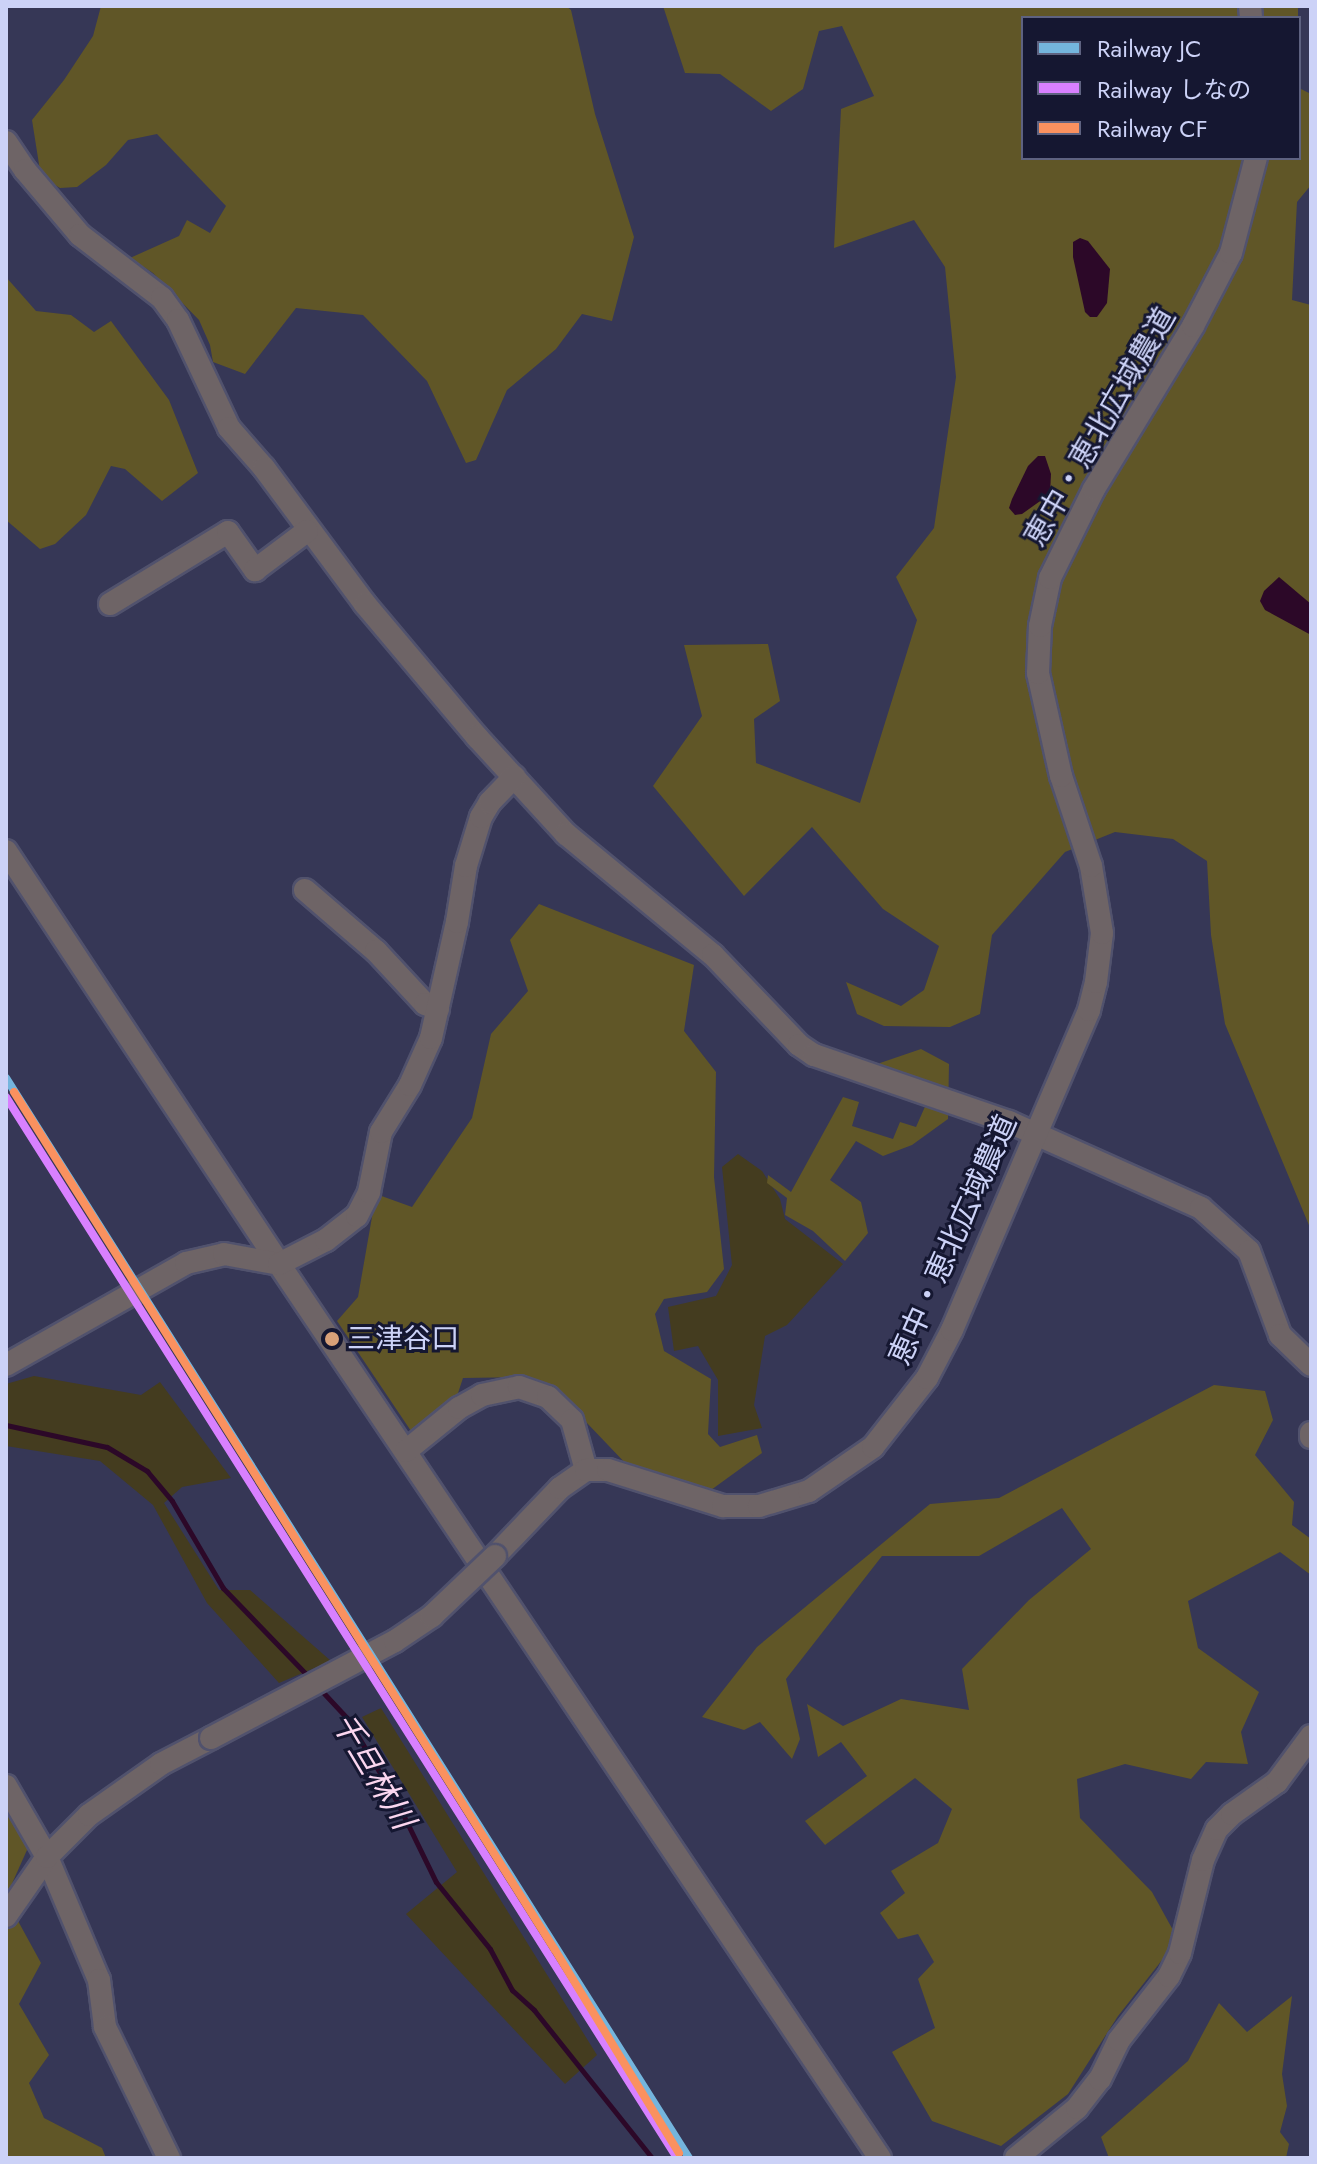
<!DOCTYPE html>
<html>
<head>
<meta charset="utf-8">
<style>
	body { margin:0 }
	#map { position:relative; width:1317px; height:2164px; overflow:hidden; background:#363756; font-family:Jost,"Noto Sans JP",sans-serif }
	div>[style] { position:absolute }
	[style*='--x'] { left:calc(var(--x)*1px); top:calc(var(--y)*1px); width:calc(var(--w)*1px); rotate:calc(var(--a)*1deg) }
	.green>* { inset:0; background:#443c1f }
	.forest>* { inset:0; background:#605627 }
	.water>* { inset:0; background:#2c0828 }
	.stream>* { height:5px; margin:-2.5px; padding:0 2.5px; transform-origin:2.5px; border-radius:2.5px; background:#2c0828 }
	.roads { filter:drop-shadow(2px 0 #51526d) drop-shadow(-2px 0 #51526d) drop-shadow(0 2px #51526d) drop-shadow(0 -2px #51526d) }
	.minor>* { height:22px; margin:-11px; padding:0 11px; transform-origin:11px; border-radius:11px; background:#6e6466 }
	.bridges { filter:drop-shadow(2px 0 #51526d) drop-shadow(-2px 0 #51526d) drop-shadow(0 2px #51526d) drop-shadow(0 -2px #51526d) }
	.minor-bridge>* { height:22px; margin:-11px; padding:0 11px; transform-origin:11px; border-radius:11px; background:#6e6466 }
	.rail-1>* { height:8px; margin:-4px; padding:0 4px; transform-origin:4px; border-radius:4px; background:#74b5dd }
	.rail-2>* { height:8px; margin:-4px; padding:0 4px; transform-origin:4px; border-radius:4px; background:#d880ff }
	.rail-3>* { height:8px; margin:-4px; padding:0 4px; transform-origin:4px; border-radius:4px; background:#fa915f }
	.dots>* { width:22px; height:22px; translate:-50% -50%; box-sizing:border-box; border:4px solid #151731; border-radius:50% }
	span { translate:-50% -50%; white-space:nowrap; text-align:center; line-height:1.15; -webkit-text-stroke:6px #151731; paint-order:stroke }
	.bus-label { font-size:28px; color:#ccd2f7 }
	.left { translate:0 -50%; text-align:left }
	.street-label { font-size:30px; color:#ccd2f7 }
	.water-label { font-size:32px; color:#fbd6ef; font-style:italic }
	.frame { position:absolute; inset:0; border:8px solid #ccd2f7; pointer-events:none }
	.legend { position:absolute; left:1021px; top:16px; width:280px; height:144px; box-sizing:border-box; background:#151731; border:2px solid #5e6280; margin:0; padding:10px 14px; list-style:none; font-size:24px; color:#ccd2f7 }
	.legend li { display:flex; align-items:center; gap:16px; height:40px }
	.legend b { width:40px; border:2px solid #5e6280 }
</style>
</head>
<body>
<div id="map">
	<div class="green">
		<div style="clip-path:polygon(738px 1154px,762px 1171px,780px 1199px,785px 1219px,843px 1264px,787px 1325px,765px 1336px,754px 1405px,762px 1428px,718px 1436px,718px 1380px,698px 1346px,674px 1351px,668px 1307px,716px 1296px,732px 1265px,722px 1167px)"></div>
		<div style="clip-path:polygon(34px 1376px,141px 1395px,160px 1382px,231px 1478px,182px 1487px,164px 1503px,219px 1590px,250px 1590px,331px 1661px,279px 1683px,207px 1603px,153px 1505px,100px 1461px,6px 1446px,6px 1384px)"></div>
		<div style="clip-path:polygon(381px 1708px,597px 2055px,565px 2084px,406px 1914px,457px 1872px,362px 1717px)"></div>
	</div>
	<div class="forest">
		<div style="clip-path:polygon(101px 6px,566px 6px,571px 10px,595px 114px,634px 237px,612px 321px,582px 314px,556px 349px,507px 390px,476px 460px,466px 463px,427px 381px,363px 315px,296px 308px,245px 374px,213px 362px,210px 345px,199px 320px,153px 273px,130px 258px,179px 236px,187px 220px,210px 233px,226px 206px,157px 134px,128px 140px,106px 165px,77px 187px,60px 188px,41px 177px,32px 120px,64px 80px,93px 36px)"></div>
		<div style="clip-path:polygon(663px 6px,1298px 6px,1298px 18px,1023px 18px,1023px 158px,1299px 158px,1299px 31px,1301px 89px,1311px 94px,1311px 185px,1297px 202px,1292px 300px,1311px 305px,1311px 1230px,1225px 1024px,1211px 935px,1207px 861px,1173px 839px,1115px 832px,1065px 852px,992px 935px,980px 1014px,950px 1027px,884px 1026px,857px 1014px,846px 982px,901px 1006px,924px 990px,939px 946px,883px 909px,812px 827px,744px 896px,653px 786px,702px 716px,684px 645px,768px 644px,780px 701px,754px 719px,756px 763px,860px 803px,917px 620px,896px 577px,934px 528px,956px 377px,945px 267px,914px 220px,834px 248px,841px 109px,874px 96px,842px 26px,819px 31px,803px 89px,771px 111px,720px 74px,685px 73px)"></div>
		<div style="clip-path:polygon(6px 277px,36px 311px,71px 315px,94px 332px,111px 321px,169px 400px,198px 473px,162px 501px,125px 469px,111px 466px,86px 515px,55px 544px,40px 549px,6px 520px)"></div>
		<div style="clip-path:polygon(539px 904px,694px 965px,684px 1031px,716px 1072px,714px 1177px,724px 1269px,707px 1292px,664px 1299px,655px 1314px,664px 1351px,711px 1379px,708px 1434px,720px 1447px,757px 1435px,762px 1453px,711px 1490px,629px 1467px,565px 1400px,530px 1377px,463px 1378px,455px 1402px,411px 1431px,337px 1321px,358px 1297px,376px 1194px,412px 1207px,472px 1118px,491px 1034px,528px 991px,510px 940px)"></div>
		<div style="clip-path:polygon(921px 1049px,949px 1064px,948px 1119px,912px 1145px,883px 1156px,856px 1141px,830px 1180px,861px 1202px,868px 1233px,845px 1261px,813px 1231px,785px 1215px,787px 1198px,767px 1183px,768px 1175px,791px 1192px,843px 1097px,859px 1102px,852px 1126px,893px 1139px,900px 1122px,916px 1127px,931px 1093px,876px 1075px,880px 1063px)"></div>
		<div style="clip-path:polygon(1214px 1385px,1265px 1391px,1273px 1420px,1255px 1455px,1294px 1502px,1292px 1525px,1311px 1539px,1311px 1575px,1280px 1552px,1188px 1601px,1198px 1648px,1259px 1692px,1241px 1732px,1248px 1764px,1206px 1762px,1191px 1779px,1125px 1764px,1077px 1779px,1080px 1818px,1152px 1892px,1174px 1932px,1166px 1955px,1118px 2016px,1068px 2094px,1001px 2146px,932px 2121px,892px 2052px,935px 2028px,918px 1979px,934px 1962px,918px 1934px,898px 1939px,880px 1913px,905px 1893px,891px 1871px,938px 1843px,952px 1809px,915px 1778px,825px 1845px,805px 1821px,867px 1776px,841px 1742px,818px 1757px,807px 1704px,843px 1726px,901px 1699px,969px 1710px,962px 1669px,1029px 1600px,1091px 1549px,1062px 1508px,979px 1556px,882px 1556px,786px 1679px,800px 1739px,792px 1759px,760px 1722px,744px 1730px,702px 1717px,757px 1647px,930px 1504px,999px 1498px)"></div>
		<div style="clip-path:polygon(6px 1809px,31px 1841px,6px 1897px)"></div>
		<div style="clip-path:polygon(6px 1899px,41px 1963px,19px 2004px,49px 2055px,29px 2083px,44px 2118px,102px 2148px,106px 2158px,6px 2158px)"></div>
		<div style="clip-path:polygon(1292px 1996px,1282px 2074px,1287px 2106px,1280px 2132px,1289px 2144px,1286px 2158px,1109px 2158px,1101px 2137px,1188px 2061px,1219px 2003px,1247px 2032px)"></div>
	</div>
	<div class="water">
		<div style="clip-path:polygon(1080px 238px,1088px 241px,1110px 269px,1107px 303px,1097px 317px,1090px 317px,1085px 312px,1073px 257px,1073px 242px)"></div>
		<div style="clip-path:polygon(1038px 456px,1045px 456px,1051px 474px,1050px 494px,1022px 514px,1015px 515px,1009px 508px,1012px 499px,1028px 466px)"></div>
		<div style="clip-path:polygon(1279px 577px,1311px 604px,1311px 635px,1265px 610px,1260px 601px,1264px 591px)"></div>
	</div>
	<div class="stream">
		<div style="--x:6;--y:1425;--w:103;--a:12.3"></div>
		<div style="--x:107;--y:1447;--w:47;--a:31"></div>
		<div style="--x:147;--y:1471;--w:39;--a:50"></div>
		<div style="--x:172;--y:1501;--w:101;--a:59.6"></div>
		<div style="--x:223;--y:1588;--w:125;--a:46"></div>
		<div style="--x:319;--y:1688;--w:41;--a:47"></div>
		<div style="--x:347;--y:1718;--w:93;--a:59"></div>
		<div style="--x:395;--y:1798;--w:93;--a:64"></div>
		<div style="--x:436;--y:1882;--w:86;--a:51.1"></div>
		<div style="--x:490;--y:1949;--w:47;--a:61.8"></div>
		<div style="--x:512;--y:1990;--w:30;--a:42"></div>
		<div style="--x:534;--y:2010;--w:189;--a:51.4"></div>
	</div>
	<div class="roads">
		<div class="minor">
			<div style="--x:1250;--y:6;--w:12;--a:85"></div>
			<div style="--x:6;--y:142;--w:34;--a:56"></div>
			<div style="--x:25;--y:170;--w:85;--a:49.8"></div>
			<div style="--x:80;--y:235;--w:103;--a:37.5"></div>
			<div style="--x:162;--y:298;--w:27;--a:54"></div>
			<div style="--x:178;--y:320;--w:119;--a:64.7"></div>
			<div style="--x:229;--y:428;--w:53;--a:48.8"></div>
			<div style="--x:264;--y:468;--w:169;--a:53.4"></div>
			<div style="--x:365;--y:604;--w:174;--a:49.9"></div>
			<div style="--x:477;--y:737;--w:132;--a:47.5"></div>
			<div style="--x:566;--y:834;--w:190;--a:39.5"></div>
			<div style="--x:713;--y:955;--w:124;--a:46.3"></div>
			<div style="--x:799;--y:1045;--w:18;--a:34"></div>
			<div style="--x:814;--y:1055;--w:206;--a:19"></div>
			<div style="--x:1009;--y:1122;--w:210;--a:24.1"></div>
			<div style="--x:1201;--y:1208;--w:64;--a:41.9"></div>
			<div style="--x:1249;--y:1251;--w:90;--a:69.7"></div>
			<div style="--x:1280;--y:1335;--w:43;--a:44.1"></div>
			<div style="--x:110;--y:604;--w:138;--a:-31.4"></div>
			<div style="--x:228;--y:532;--w:47;--a:54.6"></div>
			<div style="--x:255;--y:570;--w:65;--a:-36.9"></div>
			<div style="--x:6;--y:851;--w:495;--a:56.5"></div>
			<div style="--x:279;--y:1264;--w:1077;--a:56.09"></div>
			<div style="--x:305;--y:890;--w:94;--a:40.7"></div>
			<div style="--x:376;--y:951;--w:72;--a:47.2"></div>
			<div style="--x:425;--y:1004;--w:14;--a:21"></div>
			<div style="--x:6;--y:1365;--w:207;--a:-29.5"></div>
			<div style="--x:186;--y:1263;--w:39;--a:-13"></div>
			<div style="--x:224;--y:1254;--w:56;--a:10.3"></div>
			<div style="--x:279;--y:1264;--w:53;--a:-27.1"></div>
			<div style="--x:326;--y:1240;--w:39;--a:-38"></div>
			<div style="--x:357;--y:1216;--w:27;--a:-63"></div>
			<div style="--x:369;--y:1192;--w:61;--a:-78.7"></div>
			<div style="--x:381;--y:1132;--w:55;--a:-58.3"></div>
			<div style="--x:410;--y:1085;--w:51;--a:-65.9"></div>
			<div style="--x:431;--y:1038;--w:119;--a:-77.4"></div>
			<div style="--x:457;--y:922;--w:57;--a:-80.9"></div>
			<div style="--x:466;--y:866;--w:51;--a:-73"></div>
			<div style="--x:481;--y:817;--w:17;--a:-59"></div>
			<div style="--x:490;--y:802;--w:35;--a:-46"></div>
			<div style="--x:1311;--y:1433;--w:4;--a:90"></div>
			<div style="--x:406;--y:1451;--w:68;--a:-39.1"></div>
			<div style="--x:459;--y:1408;--w:26;--a:-29"></div>
			<div style="--x:482;--y:1395;--w:38;--a:-12"></div>
			<div style="--x:519;--y:1387;--w:31;--a:19"></div>
			<div style="--x:548;--y:1397;--w:33;--a:44"></div>
			<div style="--x:572;--y:1420;--w:52;--a:74.4"></div>
			<div style="--x:495;--y:1556;--w:94;--a:-46.3"></div>
			<div style="--x:560;--y:1488;--w:32;--a:-35"></div>
			<div style="--x:586;--y:1470;--w:22;--a:0"></div>
			<div style="--x:608;--y:1470;--w:121;--a:17.4"></div>
			<div style="--x:723;--y:1506;--w:36;--a:0"></div>
			<div style="--x:759;--y:1506;--w:52;--a:-16.7"></div>
			<div style="--x:809;--y:1491;--w:78;--a:-34.5"></div>
			<div style="--x:873;--y:1447;--w:88;--a:-52"></div>
			<div style="--x:927;--y:1378;--w:54;--a:-62.5"></div>
			<div style="--x:952;--y:1330;--w:348;--a:-66.8"></div>
			<div style="--x:1089;--y:1010;--w:29;--a:-76"></div>
			<div style="--x:1096;--y:982;--w:49;--a:-83"></div>
			<div style="--x:1102;--y:933;--w:68;--a:-99.3"></div>
			<div style="--x:1091;--y:866;--w:95;--a:-108.4"></div>
			<div style="--x:1061;--y:776;--w:106;--a:-102.6"></div>
			<div style="--x:1038;--y:673;--w:47;--a:-87.6"></div>
			<div style="--x:1040;--y:626;--w:49;--a:-78.2"></div>
			<div style="--x:1050;--y:578;--w:99;--a:-63.7"></div>
			<div style="--x:1094;--y:489;--w:191;--a:-58.7"></div>
			<div style="--x:1193;--y:326;--w:82;--a:-62.5"></div>
			<div style="--x:1231;--y:253;--w:98;--a:-75.3"></div>
			<div style="--x:6;--y:1786;--w:82;--a:60"></div>
			<div style="--x:47;--y:1857;--w:134;--a:67.1"></div>
			<div style="--x:99;--y:1980;--w:47;--a:82.7"></div>
			<div style="--x:105;--y:2027;--w:146;--a:64"></div>
			<div style="--x:6;--y:1916;--w:72;--a:-55.2"></div>
			<div style="--x:47;--y:1857;--w:59;--a:-45"></div>
			<div style="--x:89;--y:1815;--w:88;--a:-35.3"></div>
			<div style="--x:161;--y:1764;--w:56;--a:-27.5"></div>
			<div style="--x:1016;--y:2158;--w:79;--a:-39.3"></div>
			<div style="--x:1077;--y:2108;--w:37;--a:-52"></div>
			<div style="--x:1100;--y:2079;--w:43;--a:-64"></div>
			<div style="--x:1119;--y:2040;--w:81;--a:-52"></div>
			<div style="--x:1169;--y:1976;--w:25;--a:-64"></div>
			<div style="--x:1180;--y:1953;--w:96;--a:-76.1"></div>
			<div style="--x:1203;--y:1860;--w:34;--a:-66"></div>
			<div style="--x:1217;--y:1829;--w:21;--a:-45"></div>
			<div style="--x:1232;--y:1814;--w:55;--a:-35.4"></div>
			<div style="--x:1277;--y:1782;--w:57;--a:-53.5"></div>
		</div>
	</div>
	<div class="bridges">
		<div class="minor-bridge">
			<div style="--x:211;--y:1738;--w:208;--a:-27.8"></div>
			<div style="--x:395;--y:1641;--w:45;--a:-34"></div>
			<div style="--x:432;--y:1616;--w:87;--a:-43.6"></div>
		</div>
	</div>
	<div class="rail-1">
		<div style="--x:6;--y:1078;--w:1278;--a:57.69"></div>
	</div>
	<div class="rail-2">
		<div style="--x:6;--y:1097;--w:1255;--a:57.69"></div>
	</div>
	<div class="rail-3">
		<div style="--x:14;--y:1092;--w:1014;--a:57.77"></div>
		<div style="--x:555;--y:1950;--w:238;--a:58.6"></div>
	</div>
	<div class="dots">
		<div style="left:332px;top:1339px;background:#d9a179"></div>
	</div>
	<div class="bus-label">
		<span class="left" style="left:347px;top:1339px">三津谷口</span>
	</div>
	<div class="street-label">
		<span style="left:1100px;top:427px;rotate:-60deg">恵中・恵北広域農道</span>
		<span style="left:953px;top:1240px;rotate:-66deg">恵中・恵北広域農道</span>
	</div>
	<div class="water-label">
		<span style="left:373px;top:1771px;rotate:59deg">千旦林川</span>
	</div>
	<div class="frame"></div>
	<ul class="legend">
	<li><b style="height:10px;background:#74b5dd"></b>Railway JC</li>
	<li><b style="height:10px;background:#d880ff"></b>Railway しなの</li>
	<li><b style="height:10px;background:#fa915f"></b>Railway CF</li>
	</ul>
</div>
</body>
</html>
